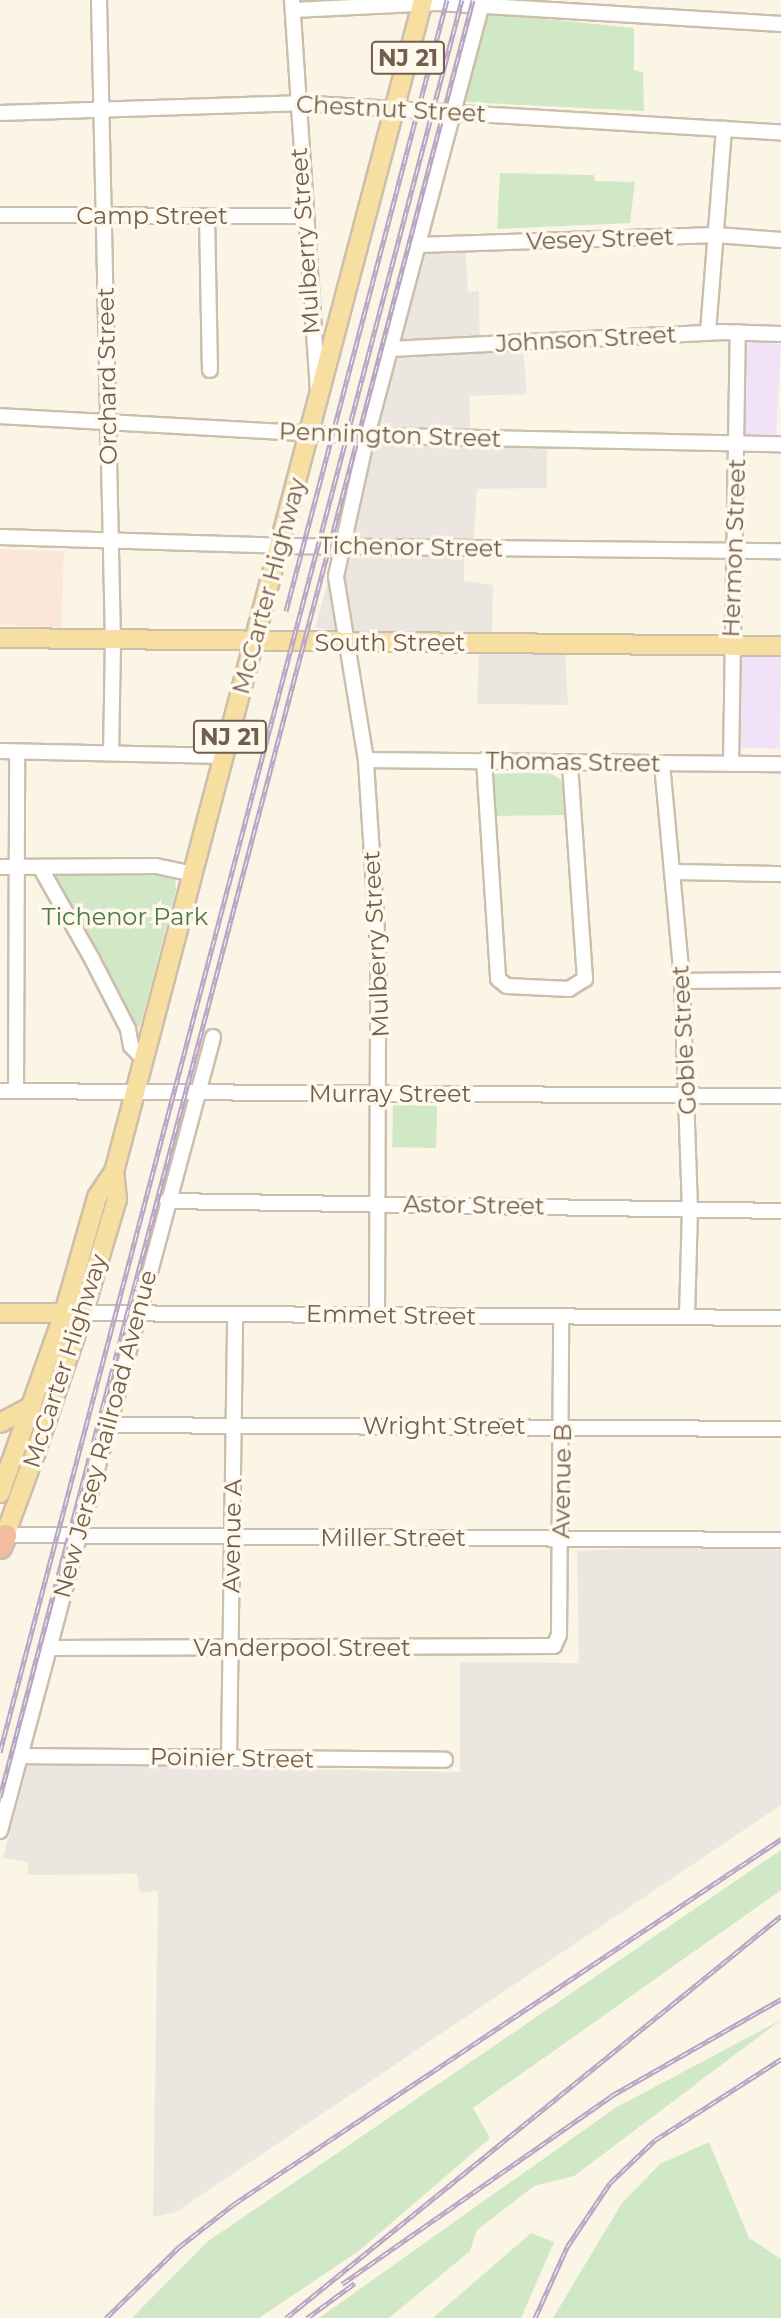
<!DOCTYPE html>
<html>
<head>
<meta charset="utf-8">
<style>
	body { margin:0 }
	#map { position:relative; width:781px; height:2318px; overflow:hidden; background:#fbf5e6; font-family:Montserrat,sans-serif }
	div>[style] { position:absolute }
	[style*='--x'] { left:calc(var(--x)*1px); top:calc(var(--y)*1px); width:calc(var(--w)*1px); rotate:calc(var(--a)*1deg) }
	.commercial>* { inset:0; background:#fbe7da; transform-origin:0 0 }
	.industrial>* { inset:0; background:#ece6e0 }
	.education>* { inset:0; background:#f2e2f8; transform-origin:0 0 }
	.green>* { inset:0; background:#d0e8c5; transform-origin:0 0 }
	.roads { filter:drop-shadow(2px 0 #cdbdac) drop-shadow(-2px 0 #cdbdac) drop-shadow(0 2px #cdbdac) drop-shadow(0 -2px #cdbdac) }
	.minor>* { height:14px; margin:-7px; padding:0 7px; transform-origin:7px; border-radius:7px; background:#fff }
	.major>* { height:18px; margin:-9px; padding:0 9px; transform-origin:9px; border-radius:9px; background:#f7dea1 }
	.highway>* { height:21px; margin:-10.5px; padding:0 10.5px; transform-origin:10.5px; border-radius:10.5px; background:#f3bc9f }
	.rail>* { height:5px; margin-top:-2.5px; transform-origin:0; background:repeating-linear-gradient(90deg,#fef9ec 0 8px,#b8a5c5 0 16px); box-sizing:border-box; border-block:2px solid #b8a5c5 }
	span { translate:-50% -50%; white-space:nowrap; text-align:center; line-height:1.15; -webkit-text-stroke:7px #fef9ec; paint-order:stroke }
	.shield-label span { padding:2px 5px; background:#fef9ec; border:2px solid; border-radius:5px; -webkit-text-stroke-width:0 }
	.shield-label { font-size:23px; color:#735d4c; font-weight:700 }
	.street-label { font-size:24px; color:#735d4c }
	.park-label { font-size:24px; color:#4f7844 }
</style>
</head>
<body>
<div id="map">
	<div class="commercial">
		<div style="left:0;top:549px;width:64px;height:76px;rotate:2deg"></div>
	</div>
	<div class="industrial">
		<div style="clip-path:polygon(422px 241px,465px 241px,468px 292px,479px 291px,480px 349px,523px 347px,527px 394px,469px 396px,471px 441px,547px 443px,547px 488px,477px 489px,473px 550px,464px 550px,464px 581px,493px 585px,492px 647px,565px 649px,568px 705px,477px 704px,479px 646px,315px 628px)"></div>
		<div style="clip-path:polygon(781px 1542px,781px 1805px,176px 2212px,153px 2217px,158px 1891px,140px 1893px,137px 1874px,28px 1875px,28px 1862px,3px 1858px,28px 1764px,460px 1772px,460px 1662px,579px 1663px,577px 1551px)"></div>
	</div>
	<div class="education">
		<div style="left:748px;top:342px;width:33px;height:93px;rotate:3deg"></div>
		<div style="left:738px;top:647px;width:43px;height:101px;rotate:1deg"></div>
	</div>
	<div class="green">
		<div style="clip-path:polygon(487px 13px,634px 28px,634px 70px,643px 72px,644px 111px,465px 102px)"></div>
		<div style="clip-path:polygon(500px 173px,594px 175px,595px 181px,635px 182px,630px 223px,497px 229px)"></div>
		<div style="clip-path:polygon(548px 772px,564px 781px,567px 815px,495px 816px,492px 774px)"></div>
		<div style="clip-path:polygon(54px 873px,163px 874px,175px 878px,176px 889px,140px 1026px,134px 1033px,79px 920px,51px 877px)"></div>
		<div style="left:437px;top:1106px;width:42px;height:44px;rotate:91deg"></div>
		<div style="clip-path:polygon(781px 1850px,781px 1890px,473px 2108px,490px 2138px,360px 2250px,259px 2318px,132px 2318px,207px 2242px)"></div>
		<div style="clip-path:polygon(781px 2020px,574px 2176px,534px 2186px,477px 2230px,470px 2251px,389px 2318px,319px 2318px,615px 2108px)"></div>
		<div style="clip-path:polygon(709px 2142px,749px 2238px,781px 2259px,781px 2318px,553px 2318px,622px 2203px,660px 2164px)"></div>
		<div style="clip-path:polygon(531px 2233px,554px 2242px,521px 2318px,433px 2318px)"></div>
	</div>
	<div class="roads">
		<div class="minor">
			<div style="--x:99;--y:0;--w:641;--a:88.75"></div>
			<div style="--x:113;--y:641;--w:111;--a:91"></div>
			<div style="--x:292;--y:0;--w:394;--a:86.2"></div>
			<div style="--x:293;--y:10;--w:144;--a:-2.8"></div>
			<div style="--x:437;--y:3;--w:345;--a:3.5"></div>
			<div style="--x:0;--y:113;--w:297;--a:-1.9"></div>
			<div style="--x:297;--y:103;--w:485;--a:3.5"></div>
			<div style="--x:0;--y:215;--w:304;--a:0.2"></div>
			<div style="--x:207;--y:216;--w:154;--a:88.9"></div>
			<div style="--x:418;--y:245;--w:298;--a:-1.9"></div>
			<div style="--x:716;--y:235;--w:65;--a:4.4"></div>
			<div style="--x:708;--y:332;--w:204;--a:-85.5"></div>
			<div style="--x:390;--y:349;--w:330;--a:-2.9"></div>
			<div style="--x:720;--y:332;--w:61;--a:1.9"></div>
			<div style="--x:0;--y:416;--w:336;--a:3.2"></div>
			<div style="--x:335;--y:435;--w:446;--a:1.2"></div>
			<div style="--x:0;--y:537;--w:282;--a:1.8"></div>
			<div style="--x:282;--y:546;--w:499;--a:0.6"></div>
			<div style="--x:0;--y:751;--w:225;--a:1.3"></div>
			<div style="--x:366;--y:760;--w:415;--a:0.6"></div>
			<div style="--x:484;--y:760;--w:219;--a:86.3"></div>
			<div style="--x:498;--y:979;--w:11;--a:38"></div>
			<div style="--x:507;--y:986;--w:62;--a:2.8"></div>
			<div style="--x:569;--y:989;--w:19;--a:-32"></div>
			<div style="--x:585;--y:979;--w:216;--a:-94"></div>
			<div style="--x:662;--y:764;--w:218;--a:84.7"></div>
			<div style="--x:682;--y:981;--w:228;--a:88"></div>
			<div style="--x:690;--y:1209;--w:108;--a:91.6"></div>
			<div style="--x:731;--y:764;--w:432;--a:-89.1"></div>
			<div style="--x:0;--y:867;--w:156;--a:-0.4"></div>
			<div style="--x:156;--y:866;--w:39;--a:12"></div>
			<div style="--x:40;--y:867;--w:103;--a:60.5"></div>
			<div style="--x:91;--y:957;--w:81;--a:62.8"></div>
			<div style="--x:128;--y:1029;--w:17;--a:80"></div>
			<div style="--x:131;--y:1046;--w:18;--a:45"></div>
			<div style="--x:672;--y:872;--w:109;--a:1.1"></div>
			<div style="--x:682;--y:981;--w:99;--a:-0.6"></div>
			<div style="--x:0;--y:1091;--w:781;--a:0.37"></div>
			<div style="--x:16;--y:1091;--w:339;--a:-89.8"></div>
			<div style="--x:167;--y:1201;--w:614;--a:0.93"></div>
			<div style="--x:83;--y:1313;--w:698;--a:0.41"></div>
			<div style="--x:377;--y:1315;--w:367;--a:-89.8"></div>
			<div style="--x:378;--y:948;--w:188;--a:-93.7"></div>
			<div style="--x:366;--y:760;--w:186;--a:-99.3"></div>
			<div style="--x:336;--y:576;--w:143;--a:-77.5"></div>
			<div style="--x:367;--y:436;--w:451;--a:-75.1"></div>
			<div style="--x:107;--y:1425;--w:674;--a:0.34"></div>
			<div style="--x:5;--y:1535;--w:776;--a:0.37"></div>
			<div style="--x:48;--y:1648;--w:506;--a:-0.23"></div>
			<div style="--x:554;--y:1646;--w:12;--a:-66"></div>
			<div style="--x:559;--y:1635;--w:318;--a:-89.6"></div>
			<div style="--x:19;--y:1756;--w:426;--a:0.5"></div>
			<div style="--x:229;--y:1758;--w:444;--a:-89.2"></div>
			<div style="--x:0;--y:1831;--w:822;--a:-74.98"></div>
		</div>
		<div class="major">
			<div style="--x:0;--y:638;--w:781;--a:0.59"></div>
			<div style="--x:0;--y:1313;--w:73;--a:0"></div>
			<div style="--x:0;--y:1423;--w:36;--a:-28"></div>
			<div style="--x:0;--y:1493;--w:191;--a:-70.4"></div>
			<div style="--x:64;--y:1313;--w:121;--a:-74.1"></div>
			<div style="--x:97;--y:1197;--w:30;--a:-56"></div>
			<div style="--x:114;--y:1172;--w:1212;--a:-75.23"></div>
			<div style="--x:0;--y:1535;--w:5;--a:0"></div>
			<div style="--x:5;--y:1535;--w:90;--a:-69.7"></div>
			<div style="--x:36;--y:1451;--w:146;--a:-71.2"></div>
			<div style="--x:83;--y:1313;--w:119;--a:-73.4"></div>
			<div style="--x:117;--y:1199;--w:27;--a:-96"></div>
		</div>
		<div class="highway">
			<div style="--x:0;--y:1547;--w:13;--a:-67"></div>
		</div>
	</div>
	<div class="rail">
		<div style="--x:286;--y:611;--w:632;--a:-75.24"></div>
		<div style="--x:0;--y:1752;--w:1812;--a:-75.23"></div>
		<div style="--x:0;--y:1797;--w:1858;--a:-75.25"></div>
		<div style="--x:342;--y:2284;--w:328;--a:-34.9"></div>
		<div style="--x:611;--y:2096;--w:196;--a:-29.7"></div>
		<div style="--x:106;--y:2318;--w:102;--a:-44.2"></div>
		<div style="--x:179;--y:2247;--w:70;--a:-38"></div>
		<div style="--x:234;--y:2204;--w:658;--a:-33.71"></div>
		<div style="--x:286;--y:2318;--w:638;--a:-39.08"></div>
		<div style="--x:307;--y:2318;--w:59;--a:-36.1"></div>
		<div style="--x:535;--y:2318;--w:78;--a:-65.7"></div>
		<div style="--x:567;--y:2247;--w:77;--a:-56.1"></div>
		<div style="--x:610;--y:2183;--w:62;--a:-43.7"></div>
		<div style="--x:655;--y:2140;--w:150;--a:-32.7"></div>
	</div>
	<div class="shield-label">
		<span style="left:408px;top:58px">NJ 21</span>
		<span style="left:230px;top:737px">NJ 21</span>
	</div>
	<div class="street-label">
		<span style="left:391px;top:109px;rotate:3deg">Chestnut Street</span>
		<span style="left:152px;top:216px">Camp Street</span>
		<span style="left:600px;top:239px;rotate:-2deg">Vesey Street</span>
		<span style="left:305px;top:241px;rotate:-94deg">Mulberry Street</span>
		<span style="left:586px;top:339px;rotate:-3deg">Johnson Street</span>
		<span style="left:107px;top:376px;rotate:-91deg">Orchard Street</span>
		<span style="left:390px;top:435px;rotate:2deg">Pennington Street</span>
		<span style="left:411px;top:547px;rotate:1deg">Tichenor Street</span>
		<span style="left:734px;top:548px;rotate:-88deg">Hermon Street</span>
		<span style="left:269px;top:586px;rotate:-75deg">McCarter Highway</span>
		<span style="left:390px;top:643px">South Street</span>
		<span style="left:573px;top:762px;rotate:1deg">Thomas Street</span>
		<span style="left:376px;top:944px;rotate:-93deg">Mulberry Street</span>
		<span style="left:684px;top:1040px;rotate:-93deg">Goble Street</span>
		<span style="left:390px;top:1094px">Murray Street</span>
		<span style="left:474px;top:1205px;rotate:1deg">Astor Street</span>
		<span style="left:391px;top:1315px;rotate:1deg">Emmet Street</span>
		<span style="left:65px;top:1361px;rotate:-72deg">McCarter Highway</span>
		<span style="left:444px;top:1426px">Wright Street</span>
		<span style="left:105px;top:1434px;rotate:-75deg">New Jersey Railroad Avenue</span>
		<span style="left:562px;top:1481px;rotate:-89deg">Avenue B</span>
		<span style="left:232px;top:1536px;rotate:-89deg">Avenue A</span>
		<span style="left:393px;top:1538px">Miller Street</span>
		<span style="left:302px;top:1648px">Vanderpool Street</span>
		<span style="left:232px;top:1758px;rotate:1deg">Poinier Street</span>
	</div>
	<div class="park-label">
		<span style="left:125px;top:917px">Tichenor Park</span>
	</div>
</div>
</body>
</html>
